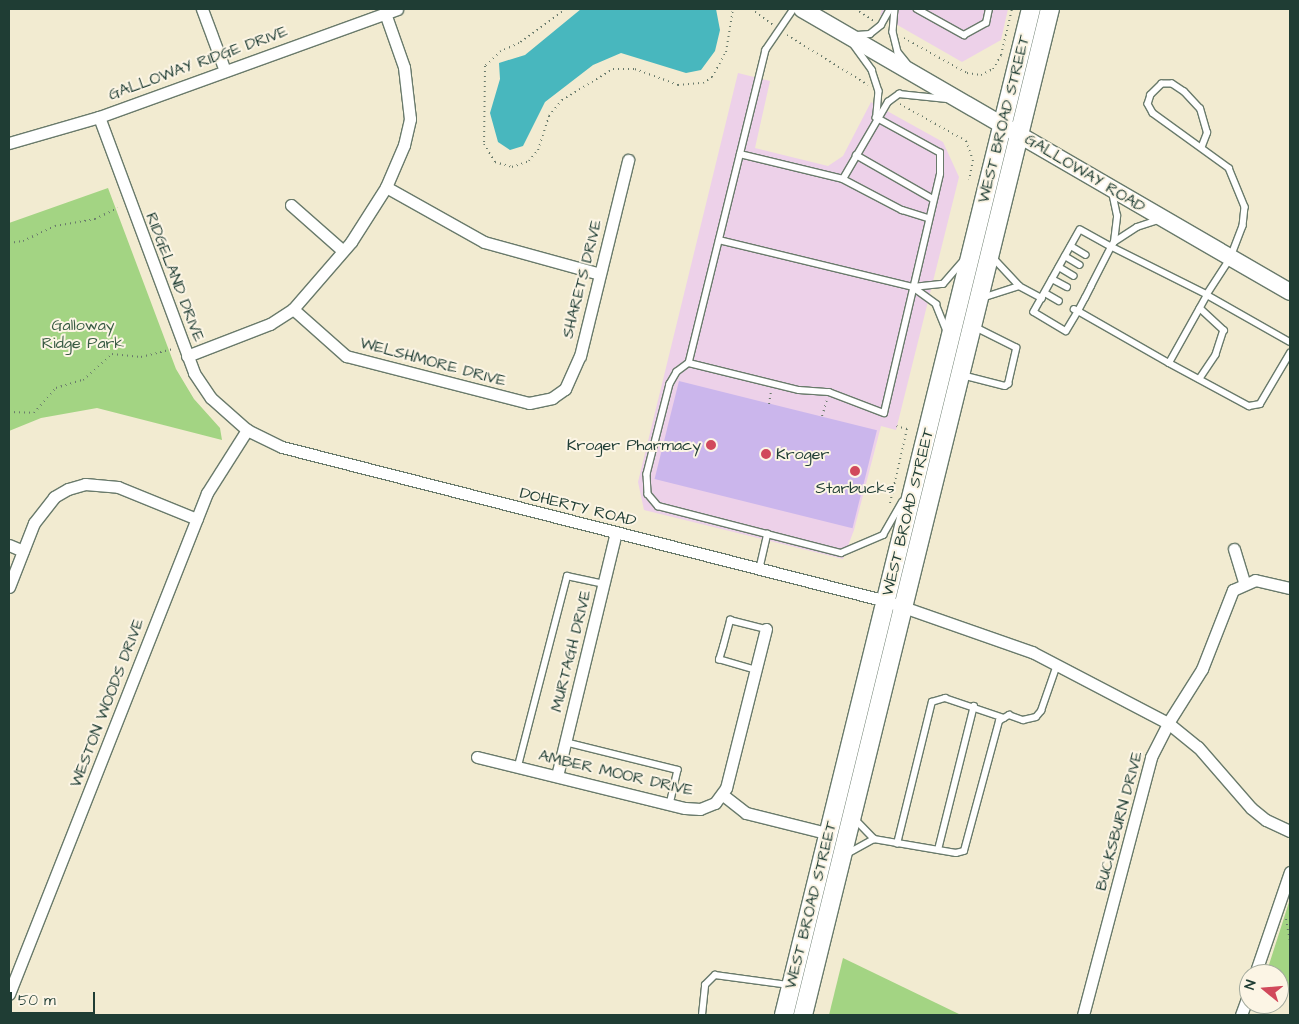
<!DOCTYPE html>
<html>
<head>
<meta charset="utf-8">
<style>
	body { margin:0 }
	#map { position:relative; width:1299px; height:1024px; overflow:hidden; background:#f2ebd1; font-family:"Architects Daughter",sans-serif }
	div>[style] { position:absolute }
	[style*='--x'] { left:calc(var(--x)*1px); top:calc(var(--y)*1px); width:calc(var(--w)*1px); rotate:calc(var(--a)*1deg) }
	.built>* { inset:0; background:#edd1e9 }
	.green>* { inset:0; background:#a3d483 }
	.water>* { inset:0; background:#48b7be }
	.building>* { inset:0; background:#cbb6ec; transform-origin:0 0 }
	.path>* { height:2px; margin-top:-1px; transform-origin:0; background:repeating-linear-gradient(90deg,#697a6b 0 1px,transparent 0 5px) }
	.roads { filter:drop-shadow(1px 0 #697a6b) drop-shadow(-1px 0 #697a6b) drop-shadow(0 1px #697a6b) drop-shadow(0 -1px #697a6b) }
	.lane>* { height:5.5px; margin:-2.75px; padding:0 2.75px; transform-origin:2.75px; border-radius:2.75px; background:#fff }
	.street>* { height:11px; margin:-5.5px; padding:0 5.5px; transform-origin:5.5px; border-radius:5.5px; background:#fff }
	.secondary>* { height:16px; margin:-8px; padding:0 8px; transform-origin:8px; border-radius:8px; background:#fff }
	.primary>* { height:18px; margin:-9px; padding:0 9px; transform-origin:9px; border-radius:9px; background:#fff }
	.dots>* { width:14px; height:14px; translate:-50% -50%; box-sizing:border-box; border:2px solid #fcf5e5; border-radius:50% }
	span { translate:-50% -50%; white-space:nowrap; text-align:center; line-height:1.15; -webkit-text-stroke:4px #fcf5e5; paint-order:stroke }
	.street-label { font-size:16px; color:#1f3d34 }
	.park-label { font-size:16px; color:#395b44 }
	.poi-label { font-size:16px; color:#1f3d34 }
	.right { translate:-100% -50%; text-align:right }
	.left { translate:0 -50%; text-align:left }
	.frame { position:absolute; inset:0; border:10px solid #1f3d34; pointer-events:none }
	.north { position:absolute; left:1239px; top:964px; width:50px; height:50px; box-sizing:border-box; background:#fcf5e5; border:1px solid #a4ab9e; border-radius:50%; rotate:287deg; font-size:14px; font-weight:700; line-height:20px; text-align:center; color:#1f3d34 }
	.north::after { content:''; display:block; margin:auto; width:18px; height:22px; background:#d1495b; clip-path:polygon(50% 0,100% 100%,50% 72%,0 100%) }
	.scale { position:absolute; left:10px; top:992px; width:85px; height:22px; box-sizing:border-box; border:2px solid #1f3d34; border-top:0; padding-left:6px; font-size:15px; line-height:18px; white-space:nowrap; color:#1f3d34; -webkit-text-stroke:4px #fcf5e5; paint-order:stroke }
</style>
</head>
<body>
<div id="map">
	<div class="built">
		<div style="clip-path:polygon(882px 9px,1008px 9px,1001px 40px,962px 62px,880px 15px)"></div>
		<div style="clip-path:polygon(738px 73px,770px 81px,755px 148px,828px 166px,843px 156px,871px 102px,943px 142px,959px 177px,896px 430px,881px 426px,854px 530px,843px 559px,644px 510px,638px 482px)"></div>
	</div>
	<div class="green">
		<div style="clip-path:polygon(108px 188px,176px 369px,194px 399px,220px 428px,222px 440px,97px 408px,41px 418px,9px 431px,9px 223px)"></div>
		<div style="clip-path:polygon(1290px 899px,1290px 990px,1279px 987px,1279px 974px,1266px 974px)"></div>
		<div style="clip-path:polygon(843px 958px,961px 1015px,829px 1015px)"></div>
	</div>
	<div class="water">
		<div style="clip-path:polygon(581px 9px,716px 9px,720px 30px,715px 51px,701px 70px,686px 73px,621px 53px,593px 65px,545px 102px,523px 146px,510px 150px,498px 142px,490px 113px,500px 79px,499px 63px,525px 55px)"></div>
	</div>
	<div class="building">
		<div style="left:679px;top:381px;width:204px;height:101px;rotate:14deg"></div>
	</div>
	<div class="path">
		<div style="--x:566;--y:9;--w:58;--a:144.1"></div>
		<div style="--x:519;--y:43;--w:20;--a:156"></div>
		<div style="--x:501;--y:51;--w:22;--a:137"></div>
		<div style="--x:485;--y:66;--w:78;--a:90.7"></div>
		<div style="--x:484;--y:144;--w:21;--a:59"></div>
		<div style="--x:495;--y:162;--w:18;--a:16"></div>
		<div style="--x:512;--y:167;--w:18;--a:-19"></div>
		<div style="--x:529;--y:161;--w:14;--a:-51"></div>
		<div style="--x:538;--y:150;--w:36;--a:-72"></div>
		<div style="--x:549;--y:116;--w:21;--a:-51"></div>
		<div style="--x:562;--y:100;--w:60;--a:-31.3"></div>
		<div style="--x:613;--y:69;--w:22;--a:0"></div>
		<div style="--x:635;--y:69;--w:46;--a:20.4"></div>
		<div style="--x:678;--y:85;--w:25;--a:-5"></div>
		<div style="--x:703;--y:83;--w:11;--a:-34"></div>
		<div style="--x:712;--y:77;--w:29;--a:-61"></div>
		<div style="--x:726;--y:52;--w:44;--a:-80.8"></div>
		<div style="--x:751;--y:9;--w:27;--a:36"></div>
		<div style="--x:855;--y:9;--w:22;--a:32"></div>
		<div style="--x:787;--y:35;--w:95;--a:31.7"></div>
		<div style="--x:904;--y:38;--w:72;--a:29.1"></div>
		<div style="--x:967;--y:73;--w:14;--a:8"></div>
		<div style="--x:981;--y:75;--w:13;--a:-27"></div>
		<div style="--x:993;--y:69;--w:16;--a:-60"></div>
		<div style="--x:1001;--y:55;--w:47;--a:-76.6"></div>
		<div style="--x:900;--y:104;--w:76;--a:29.3"></div>
		<div style="--x:966;--y:141;--w:20;--a:70"></div>
		<div style="--x:973;--y:160;--w:20;--a:101"></div>
		<div style="--x:9;--y:243;--w:14;--a:-8"></div>
		<div style="--x:23;--y:241;--w:35;--a:-25"></div>
		<div style="--x:55;--y:226;--w:41;--a:-9.9"></div>
		<div style="--x:95;--y:219;--w:25;--a:-26"></div>
		<div style="--x:769;--y:404;--w:13;--a:-81"></div>
		<div style="--x:9;--y:412;--w:25;--a:2"></div>
		<div style="--x:34;--y:413;--w:33;--a:-49"></div>
		<div style="--x:56;--y:388;--w:28;--a:-17"></div>
		<div style="--x:83;--y:380;--w:39;--a:-42"></div>
		<div style="--x:112;--y:354;--w:29;--a:6"></div>
		<div style="--x:141;--y:357;--w:32;--a:-14"></div>
		<div style="--x:822;--y:416;--w:17;--a:-73"></div>
		<div style="--x:890;--y:503;--w:76;--a:-77.1"></div>
		<div style="--x:907;--y:429;--w:11;--a:-165"></div>
		<div style="--x:1286;--y:919;--w:22;--a:80"></div>
	</div>
	<div class="roads">
		<div class="lane">
			<div style="--x:794;--y:9;--w:50;--a:124.3"></div>
			<div style="--x:766;--y:50;--w:322;--a:103.8"></div>
			<div style="--x:689;--y:363;--w:113;--a:13.8"></div>
			<div style="--x:799;--y:390;--w:30;--a:4"></div>
			<div style="--x:829;--y:392;--w:59;--a:20.9"></div>
			<div style="--x:884;--y:413;--w:245;--a:-76.8"></div>
			<div style="--x:940;--y:174;--w:21;--a:-90"></div>
			<div style="--x:940;--y:153;--w:73;--a:-151.3"></div>
			<div style="--x:895;--y:9;--w:23;--a:95"></div>
			<div style="--x:893;--y:32;--w:21;--a:76"></div>
			<div style="--x:898;--y:52;--w:14;--a:51"></div>
			<div style="--x:917;--y:9;--w:54;--a:29"></div>
			<div style="--x:964;--y:35;--w:25;--a:-29"></div>
			<div style="--x:986;--y:23;--w:14;--a:-78"></div>
			<div style="--x:857;--y:35;--w:13;--a:-4"></div>
			<div style="--x:870;--y:34;--w:14;--a:-39"></div>
			<div style="--x:881;--y:25;--w:18;--a:-61"></div>
			<div style="--x:854;--y:45;--w:31;--a:54"></div>
			<div style="--x:872;--y:70;--w:22;--a:72"></div>
			<div style="--x:879;--y:91;--w:25;--a:95"></div>
			<div style="--x:1202;--y:146;--w:14;--a:-69"></div>
			<div style="--x:1207;--y:133;--w:25;--a:-106"></div>
			<div style="--x:1200;--y:109;--w:23;--a:-133"></div>
			<div style="--x:1184;--y:92;--w:14;--a:-146"></div>
			<div style="--x:1172;--y:84;--w:10;--a:180"></div>
			<div style="--x:1162;--y:84;--w:16;--a:135"></div>
			<div style="--x:1151;--y:95;--w:9;--a:108"></div>
			<div style="--x:1148;--y:104;--w:10;--a:61"></div>
			<div style="--x:1153;--y:113;--w:94;--a:35.9"></div>
			<div style="--x:1229;--y:168;--w:42;--a:67.7"></div>
			<div style="--x:1245;--y:207;--w:19;--a:96"></div>
			<div style="--x:1243;--y:226;--w:34;--a:111"></div>
			<div style="--x:1231;--y:258;--w:44;--a:123"></div>
			<div style="--x:1207;--y:295;--w:95;--a:29.5"></div>
			<div style="--x:740;--y:154;--w:106;--a:13.6"></div>
			<div style="--x:843;--y:179;--w:67;--a:27.7"></div>
			<div style="--x:902;--y:210;--w:27;--a:17"></div>
			<div style="--x:856;--y:155;--w:89;--a:29.7"></div>
			<div style="--x:843;--y:179;--w:89;--a:-59.7"></div>
			<div style="--x:888;--y:102;--w:14;--a:-36"></div>
			<div style="--x:899;--y:94;--w:48;--a:5.9"></div>
			<div style="--x:719;--y:240;--w:200;--a:13.6"></div>
			<div style="--x:913;--y:287;--w:29;--a:36"></div>
			<div style="--x:936;--y:304;--w:27;--a:68"></div>
			<div style="--x:1114;--y:242;--w:27;--a:-33"></div>
			<div style="--x:1137;--y:227;--w:23;--a:-18"></div>
			<div style="--x:1071;--y:246;--w:17;--a:31"></div>
			<div style="--x:1065;--y:256;--w:17;--a:31"></div>
			<div style="--x:1059;--y:267;--w:17;--a:31"></div>
			<div style="--x:1052;--y:279;--w:17;--a:28"></div>
			<div style="--x:1019;--y:286;--w:26;--a:28"></div>
			<div style="--x:913;--y:287;--w:30;--a:-6"></div>
			<div style="--x:943;--y:284;--w:29;--a:-49"></div>
			<div style="--x:1045;--y:293;--w:16;--a:30"></div>
			<div style="--x:982;--y:298;--w:39;--a:-18"></div>
			<div style="--x:1019;--y:286;--w:40;--a:-133"></div>
			<div style="--x:1200;--y:308;--w:33;--a:43"></div>
			<div style="--x:1224;--y:330;--w:26;--a:108"></div>
			<div style="--x:1216;--y:355;--w:29;--a:124"></div>
			<div style="--x:1074;--y:309;--w:4;--a:27"></div>
			<div style="--x:1078;--y:311;--w:105;--a:29.7"></div>
			<div style="--x:1169;--y:363;--w:78;--a:-60.8"></div>
			<div style="--x:1207;--y:295;--w:107;--a:-153.4"></div>
			<div style="--x:1111;--y:247;--w:35;--a:-151"></div>
			<div style="--x:1080;--y:230;--w:94;--a:119.3"></div>
			<div style="--x:1034;--y:312;--w:37;--a:31"></div>
			<div style="--x:1066;--y:331;--w:23;--a:-59"></div>
			<div style="--x:1078;--y:311;--w:15;--a:-62"></div>
			<div style="--x:1085;--y:298;--w:13;--a:-63"></div>
			<div style="--x:1091;--y:286;--w:44;--a:-62.9"></div>
			<div style="--x:1111;--y:247;--w:6;--a:-59"></div>
			<div style="--x:1114;--y:242;--w:26;--a:-83"></div>
			<div style="--x:1117;--y:216;--w:24;--a:-102"></div>
			<div style="--x:689;--y:363;--w:15;--a:143"></div>
			<div style="--x:677;--y:372;--w:14;--a:120"></div>
			<div style="--x:670;--y:384;--w:93;--a:104.3"></div>
			<div style="--x:647;--y:474;--w:20;--a:87"></div>
			<div style="--x:648;--y:494;--w:16;--a:50"></div>
			<div style="--x:658;--y:506;--w:189;--a:14.4"></div>
			<div style="--x:841;--y:553;--w:46;--a:-23.2"></div>
			<div style="--x:883;--y:535;--w:38;--a:-60"></div>
			<div style="--x:1169;--y:363;--w:91;--a:28.3"></div>
			<div style="--x:1249;--y:406;--w:11;--a:-10"></div>
			<div style="--x:1260;--y:404;--w:59;--a:-59.5"></div>
			<div style="--x:962;--y:375;--w:44;--a:14.3"></div>
			<div style="--x:1005;--y:386;--w:4;--a:-34"></div>
			<div style="--x:1008;--y:384;--w:37;--a:-77"></div>
			<div style="--x:1016;--y:348;--w:47;--a:-153.4"></div>
			<div style="--x:759;--y:570;--w:37;--a:-77"></div>
			<div style="--x:755;--y:670;--w:37;--a:-164"></div>
			<div style="--x:719;--y:660;--w:14;--a:-73"></div>
			<div style="--x:723;--y:647;--w:28;--a:-75"></div>
			<div style="--x:730;--y:620;--w:37;--a:14"></div>
			<div style="--x:565;--y:742;--w:116;--a:13.9"></div>
			<div style="--x:678;--y:770;--w:35;--a:103"></div>
			<div style="--x:518;--y:766;--w:196;--a:-75.5"></div>
			<div style="--x:567;--y:576;--w:38;--a:12"></div>
			<div style="--x:855;--y:819;--w:28;--a:46"></div>
			<div style="--x:874;--y:839;--w:83;--a:9.7"></div>
			<div style="--x:956;--y:853;--w:8;--a:-14"></div>
			<div style="--x:964;--y:851;--w:135;--a:-74.9"></div>
			<div style="--x:999;--y:721;--w:12;--a:-31"></div>
			<div style="--x:1009;--y:715;--w:15;--a:20"></div>
			<div style="--x:1023;--y:720;--w:13;--a:-13"></div>
			<div style="--x:1036;--y:717;--w:8;--a:-50"></div>
			<div style="--x:1041;--y:711;--w:49;--a:-70.8"></div>
			<div style="--x:897;--y:844;--w:146;--a:-76.2"></div>
			<div style="--x:932;--y:702;--w:14;--a:-17"></div>
			<div style="--x:945;--y:698;--w:62;--a:18.7"></div>
			<div style="--x:938;--y:850;--w:148;--a:-76"></div>
			<div style="--x:847;--y:854;--w:31;--a:-29"></div>
			<div style="--x:702;--y:1015;--w:30;--a:-84"></div>
			<div style="--x:705;--y:985;--w:14;--a:-45"></div>
			<div style="--x:715;--y:975;--w:75;--a:7.7"></div>
		</div>
		<div class="street">
			<div style="--x:202;--y:9;--w:66;--a:69.6"></div>
			<div style="--x:99;--y:117;--w:273;--a:69.6"></div>
			<div style="--x:194;--y:373;--w:30;--a:56"></div>
			<div style="--x:211;--y:398;--w:48;--a:41.6"></div>
			<div style="--x:247;--y:430;--w:39;--a:26"></div>
			<div style="--x:282;--y:447;--w:623;--a:14.3"></div>
			<div style="--x:886;--y:601;--w:155;--a:19.3"></div>
			<div style="--x:1032;--y:652;--w:153;--a:27.6"></div>
			<div style="--x:1168;--y:723;--w:38;--a:39"></div>
			<div style="--x:1198;--y:747;--w:81;--a:49"></div>
			<div style="--x:1251;--y:808;--w:19;--a:39"></div>
			<div style="--x:1266;--y:820;--w:26;--a:25"></div>
			<div style="--x:9;--y:143;--w:94;--a:-16.1"></div>
			<div style="--x:99;--y:117;--w:317;--a:-19.9"></div>
			<div style="--x:386;--y:187;--w:112;--a:29.3"></div>
			<div style="--x:484;--y:242;--w:120;--a:15.4"></div>
			<div style="--x:291;--y:205;--w:69;--a:41.5"></div>
			<div style="--x:293;--y:309;--w:71;--a:41.6"></div>
			<div style="--x:346;--y:356;--w:189;--a:14.4"></div>
			<div style="--x:529;--y:403;--w:24;--a:-12"></div>
			<div style="--x:552;--y:398;--w:16;--a:-35"></div>
			<div style="--x:565;--y:389;--w:36;--a:-66"></div>
			<div style="--x:580;--y:356;--w:202;--a:-76.2"></div>
			<div style="--x:187;--y:356;--w:89;--a:-21.1"></div>
			<div style="--x:270;--y:324;--w:27;--a:-33"></div>
			<div style="--x:293;--y:309;--w:89;--a:-49.1"></div>
			<div style="--x:351;--y:242;--w:65;--a:-57.5"></div>
			<div style="--x:386;--y:187;--w:46;--a:-66.8"></div>
			<div style="--x:404;--y:145;--w:27;--a:-77"></div>
			<div style="--x:410;--y:119;--w:52;--a:-96.6"></div>
			<div style="--x:404;--y:67;--w:57;--a:-109.4"></div>
			<div style="--x:9;--y:545;--w:15;--a:23"></div>
			<div style="--x:1234;--y:549;--w:34;--a:73"></div>
			<div style="--x:9;--y:587;--w:69;--a:-68.7"></div>
			<div style="--x:34;--y:523;--w:33;--a:-52"></div>
			<div style="--x:54;--y:497;--w:16;--a:-30"></div>
			<div style="--x:68;--y:489;--w:18;--a:-16"></div>
			<div style="--x:85;--y:484;--w:33;--a:5"></div>
			<div style="--x:118;--y:487;--w:85;--a:22.1"></div>
			<div style="--x:477;--y:757;--w:214;--a:13.8"></div>
			<div style="--x:685;--y:808;--w:15;--a:4"></div>
			<div style="--x:700;--y:809;--w:16;--a:-22"></div>
			<div style="--x:715;--y:803;--w:19;--a:-54"></div>
			<div style="--x:726;--y:788;--w:164;--a:-75.9"></div>
			<div style="--x:557;--y:776;--w:250;--a:-76.4"></div>
			<div style="--x:723;--y:795;--w:29;--a:38"></div>
			<div style="--x:746;--y:813;--w:87;--a:14"></div>
			<div style="--x:1255;--y:974;--w:108;--a:-71.1"></div>
			<div style="--x:9;--y:994;--w:539;--a:-68.44"></div>
			<div style="--x:207;--y:493;--w:75;--a:-57.6"></div>
			<div style="--x:1083;--y:1015;--w:267;--a:-75.2"></div>
			<div style="--x:1151;--y:757;--w:38;--a:-63"></div>
			<div style="--x:1168;--y:723;--w:64;--a:-57.8"></div>
			<div style="--x:1202;--y:669;--w:85;--a:-68.6"></div>
			<div style="--x:1233;--y:590;--w:24;--a:-24"></div>
			<div style="--x:1255;--y:580;--w:36;--a:13"></div>
			<div style="--x:1241;--y:1015;--w:23;--a:-70"></div>
		</div>
		<div class="secondary">
			<div style="--x:802;--y:9;--w:564;--a:30.11"></div>
		</div>
		<div class="primary">
			<div style="--x:784;--y:1015;--w:1036;--a:-76.21"></div>
			<div style="--x:803;--y:1015;--w:1036;--a:-76.21"></div>
		</div>
	</div>
	<div class="dots">
		<div style="left:711px;top:445px;background:#d1495b"></div>
		<div style="left:766px;top:454px;background:#d1495b"></div>
		<div style="left:855px;top:471px;background:#d1495b"></div>
	</div>
	<div class="street-label">
		<span style="left:198px;top:63px;rotate:-20deg">GALLOWAY RIDGE DRIVE</span>
		<span style="left:1004px;top:119px;rotate:-76deg">WEST BROAD STREET</span>
		<span style="left:1085px;top:173px;rotate:31deg">GALLOWAY ROAD</span>
		<span style="left:175px;top:277px;rotate:69deg">RIDGELAND DRIVE</span>
		<span style="left:582px;top:279px;rotate:-76deg">SHARETS DRIVE</span>
		<span style="left:433px;top:362px;rotate:15deg">WELSHMORE DRIVE</span>
		<span style="left:578px;top:507px;rotate:14deg">DOHERTY ROAD</span>
		<span style="left:908px;top:512px;rotate:-76deg">WEST BROAD STREET</span>
		<span style="left:571px;top:651px;rotate:-76deg">MURTAGH DRIVE</span>
		<span style="left:107px;top:703px;rotate:-69deg">WESTON WOODS DRIVE</span>
		<span style="left:616px;top:773px;rotate:13deg">AMBER MOOR DRIVE</span>
		<span style="left:1119px;top:821px;rotate:-75deg">BUCKSBURN DRIVE</span>
		<span style="left:811px;top:905px;rotate:-76deg">WEST BROAD STREET</span>
	</div>
	<div class="park-label">
		<span style="left:83px;top:334px">Galloway<br>Ridge Park</span>
	</div>
	<div class="poi-label">
		<span class="right" style="left:701px;top:445px">Kroger Pharmacy</span>
		<span class="left" style="left:776px;top:454px">Kroger</span>
		<span style="left:855px;top:488px">Starbucks</span>
	</div>
	<div class="frame"></div>
	<div class="north">N</div>
	<div class="scale">50 m</div>
</div>
</body>
</html>
